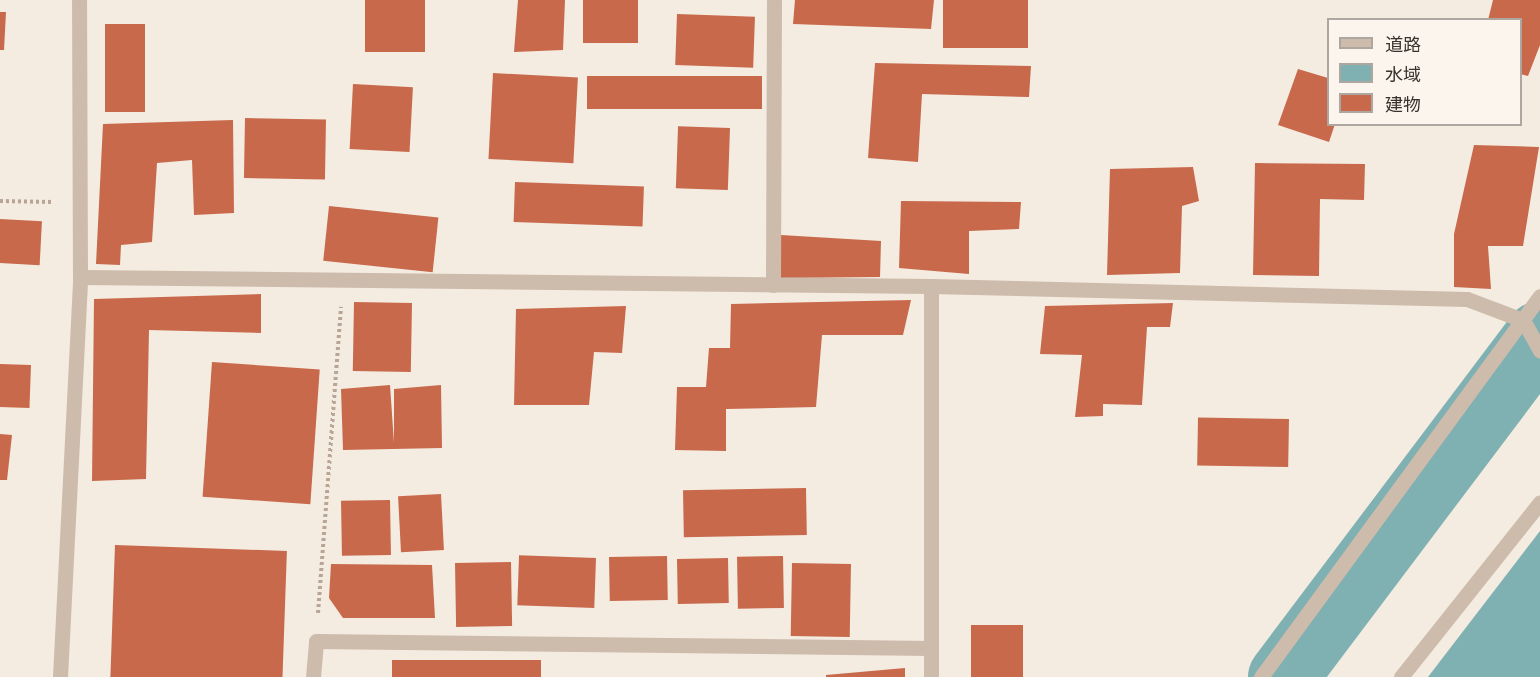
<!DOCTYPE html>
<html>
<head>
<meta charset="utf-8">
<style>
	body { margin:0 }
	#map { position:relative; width:1540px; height:677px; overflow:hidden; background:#f4ebe1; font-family:Ubuntu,"Noto Sans JP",sans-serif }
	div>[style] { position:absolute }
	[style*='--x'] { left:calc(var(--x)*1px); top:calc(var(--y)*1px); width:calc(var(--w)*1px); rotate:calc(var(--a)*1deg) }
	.water>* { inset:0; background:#7fb0b2 }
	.river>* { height:70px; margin:-35px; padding:0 35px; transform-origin:35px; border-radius:35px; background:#7fb0b2 }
	.building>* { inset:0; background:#c8694b; transform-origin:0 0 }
	.path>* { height:4px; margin-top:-2px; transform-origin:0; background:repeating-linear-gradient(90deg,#b9a596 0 3px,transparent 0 6px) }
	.minor>* { height:15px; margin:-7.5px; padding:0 7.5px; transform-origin:7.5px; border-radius:7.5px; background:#cdbbac }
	span { translate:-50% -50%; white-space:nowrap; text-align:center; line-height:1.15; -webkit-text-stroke:6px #fbf5ee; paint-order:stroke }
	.legend { position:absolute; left:1327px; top:18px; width:195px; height:108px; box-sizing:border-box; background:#fbf5ee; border:2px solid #aea6a0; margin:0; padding:8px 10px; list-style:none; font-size:18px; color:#3b302b }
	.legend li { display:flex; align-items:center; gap:12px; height:30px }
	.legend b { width:30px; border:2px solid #aea6a0 }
</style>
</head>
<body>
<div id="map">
	<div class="water">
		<div style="clip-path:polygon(1540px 531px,1540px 677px,1428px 677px)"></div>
	</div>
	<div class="river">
		<div style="--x:1283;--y:677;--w:427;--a:-53"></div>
	</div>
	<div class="building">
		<div style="left:365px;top:0;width:60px;height:52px"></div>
		<div style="clip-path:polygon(518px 0,565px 0,563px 50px,514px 52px)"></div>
		<div style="left:583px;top:0;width:55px;height:43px"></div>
		<div style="clip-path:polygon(795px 0,934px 0,931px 29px,793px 24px)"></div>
		<div style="left:943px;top:0;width:85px;height:48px"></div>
		<div style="clip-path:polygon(1493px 0,1540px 0,1540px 45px,1528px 76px,1520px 74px,1520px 20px,1488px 20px)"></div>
		<div style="clip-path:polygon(0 12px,6px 12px,4px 50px,0 50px)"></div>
		<div style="left:677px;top:14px;width:78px;height:51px;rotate:2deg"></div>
		<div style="left:145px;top:24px;width:88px;height:40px;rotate:90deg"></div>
		<div style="clip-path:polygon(875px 63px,1031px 66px,1029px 97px,922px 94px,918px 162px,868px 158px)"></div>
		<div style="clip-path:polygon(1298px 69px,1328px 78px,1328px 124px,1335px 124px,1329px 142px,1278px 125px)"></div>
		<div style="left:493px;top:73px;width:85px;height:86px;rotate:3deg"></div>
		<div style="left:762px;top:76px;width:33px;height:175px;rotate:90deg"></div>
		<div style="left:353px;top:84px;width:60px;height:65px;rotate:3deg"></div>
		<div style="left:245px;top:118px;width:81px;height:60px;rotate:1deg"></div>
		<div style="clip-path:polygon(233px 120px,234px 213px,194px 215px,192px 160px,157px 163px,152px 242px,121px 245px,120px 265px,96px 264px,103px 124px)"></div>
		<div style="left:730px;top:128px;width:62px;height:52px;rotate:92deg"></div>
		<div style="clip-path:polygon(1474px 145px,1539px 147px,1523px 246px,1488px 246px,1491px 289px,1454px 287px,1454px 234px)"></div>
		<div style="clip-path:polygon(1255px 163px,1365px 164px,1364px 200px,1320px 199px,1319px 276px,1253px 275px)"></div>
		<div style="clip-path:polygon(1193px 167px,1199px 201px,1182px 206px,1180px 273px,1107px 275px,1110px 169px)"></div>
		<div style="left:515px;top:182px;width:129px;height:40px;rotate:2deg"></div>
		<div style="clip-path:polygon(901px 201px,1021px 202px,1019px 229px,969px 231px,969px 274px,899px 268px)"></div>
		<div style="left:329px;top:206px;width:110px;height:55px;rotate:6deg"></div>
		<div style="left:0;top:219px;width:42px;height:44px;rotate:3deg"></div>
		<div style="clip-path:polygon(781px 235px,881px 241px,880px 277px,780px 278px)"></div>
		<div style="clip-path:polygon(261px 294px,261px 333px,149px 330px,146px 479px,92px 481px,94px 299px)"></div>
		<div style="clip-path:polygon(911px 300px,903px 335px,822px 335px,816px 407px,726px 409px,726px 451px,675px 450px,677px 387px,706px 387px,709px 348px,730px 348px,731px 304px)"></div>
		<div style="left:412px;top:303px;width:69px;height:58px;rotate:91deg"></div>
		<div style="clip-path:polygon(1173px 303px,1170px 327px,1147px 327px,1142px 405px,1103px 404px,1103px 416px,1075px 417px,1082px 355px,1040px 354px,1045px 306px)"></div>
		<div style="clip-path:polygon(626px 306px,622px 353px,594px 352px,589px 405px,514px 405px,516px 309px)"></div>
		<div style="left:212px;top:362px;width:108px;height:135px;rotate:4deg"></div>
		<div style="left:0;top:364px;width:31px;height:43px;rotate:2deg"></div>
		<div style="clip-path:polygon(390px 385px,394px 443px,394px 389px,441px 385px,442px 448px,343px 450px,341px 389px)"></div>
		<div style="left:1289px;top:419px;width:48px;height:91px;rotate:91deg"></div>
		<div style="clip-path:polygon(0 434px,12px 435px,7px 480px,0 480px)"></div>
		<div style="left:806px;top:488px;width:47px;height:123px;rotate:89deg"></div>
		<div style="left:441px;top:494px;width:56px;height:43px;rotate:87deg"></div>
		<div style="left:390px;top:500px;width:55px;height:49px;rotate:89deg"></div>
		<div style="left:115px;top:545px;width:172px;height:132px;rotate:2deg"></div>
		<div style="left:667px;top:556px;width:44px;height:58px;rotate:89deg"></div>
		<div style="left:783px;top:556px;width:52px;height:46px;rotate:89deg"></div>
		<div style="left:596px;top:558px;width:50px;height:77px;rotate:92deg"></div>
		<div style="left:728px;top:558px;width:45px;height:51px;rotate:89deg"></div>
		<div style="left:511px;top:562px;width:64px;height:56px;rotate:89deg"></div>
		<div style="left:792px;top:563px;width:59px;height:73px;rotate:1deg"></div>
		<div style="clip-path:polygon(331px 564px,432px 565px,435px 618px,343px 618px,329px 598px)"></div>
		<div style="left:1023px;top:625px;width:52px;height:52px;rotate:90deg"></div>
		<div style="left:392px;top:660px;width:149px;height:17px"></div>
		<div style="clip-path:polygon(905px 668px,905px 677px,826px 677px,826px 675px)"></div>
	</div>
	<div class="path">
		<div style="--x:0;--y:201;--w:53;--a:1.1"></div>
		<div style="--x:318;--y:613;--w:307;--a:-85.7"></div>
	</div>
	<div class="minor">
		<div style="--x:80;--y:277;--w:851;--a:0.61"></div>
		<div style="--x:931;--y:286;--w:536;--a:1.39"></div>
		<div style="--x:1467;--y:299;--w:60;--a:20.6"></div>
		<div style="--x:1523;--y:320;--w:35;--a:61"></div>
		<div style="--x:773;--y:285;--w:285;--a:-89.8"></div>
		<div style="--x:60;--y:677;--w:400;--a:-87.1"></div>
		<div style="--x:80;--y:277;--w:277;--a:-90.2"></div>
		<div style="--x:313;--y:677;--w:36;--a:-85"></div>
		<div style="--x:316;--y:641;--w:615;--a:0.65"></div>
		<div style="--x:931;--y:677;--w:391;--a:-90"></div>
		<div style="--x:1261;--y:677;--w:472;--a:-53.8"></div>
		<div style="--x:1401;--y:677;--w:223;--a:-51.5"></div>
	</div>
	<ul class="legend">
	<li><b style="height:8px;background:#cdbbac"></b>道路</li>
	<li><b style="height:16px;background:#7fb0b2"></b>水域</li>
	<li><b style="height:16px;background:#c8694b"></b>建物</li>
	</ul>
</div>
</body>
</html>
